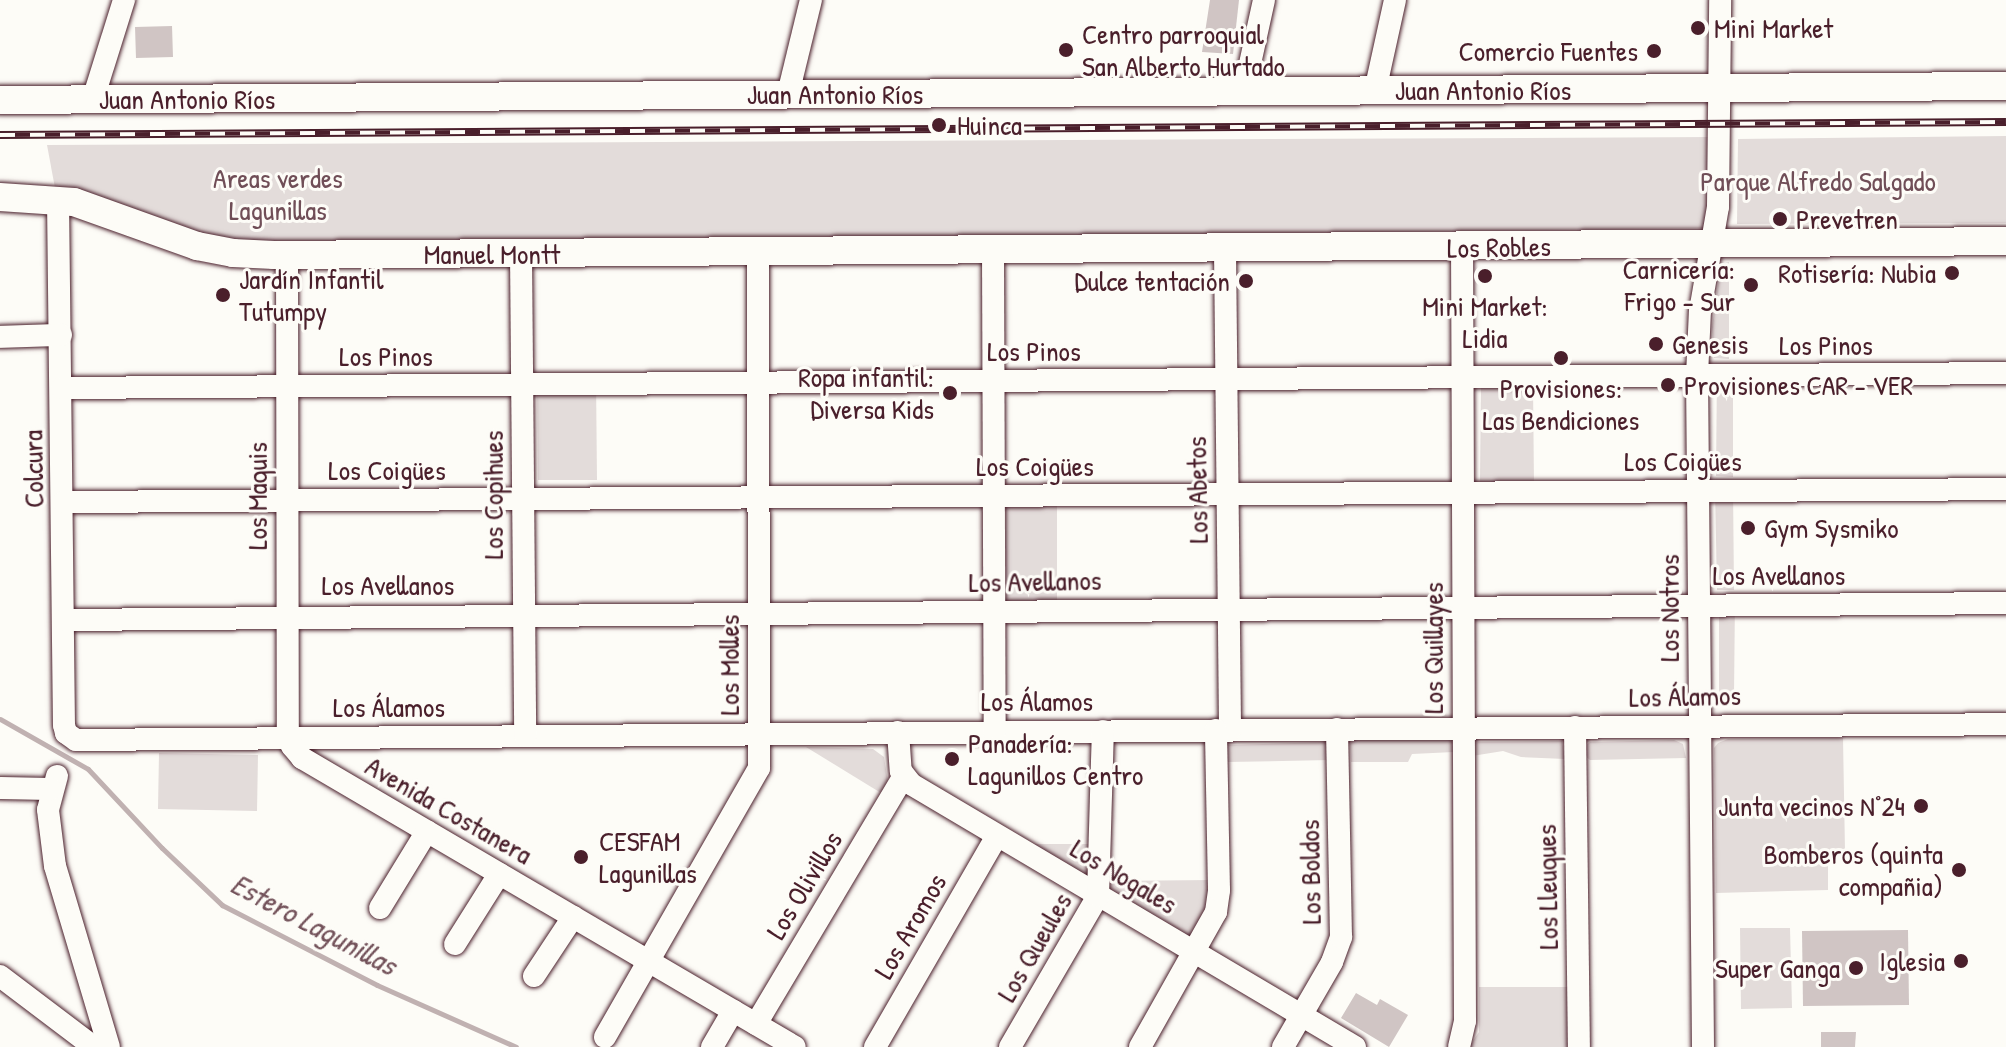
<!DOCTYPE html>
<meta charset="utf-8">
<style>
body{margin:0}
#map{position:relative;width:2006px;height:1047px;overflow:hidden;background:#fdfcf7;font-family:"Patrick Hand",sans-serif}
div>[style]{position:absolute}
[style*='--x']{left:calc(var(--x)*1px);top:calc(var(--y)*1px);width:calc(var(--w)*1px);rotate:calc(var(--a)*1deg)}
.green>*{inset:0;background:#e3dcda}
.stream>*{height:5px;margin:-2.5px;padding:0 2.5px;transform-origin:2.5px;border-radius:2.5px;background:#c0b1b1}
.building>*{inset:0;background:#d0c5c4}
.roads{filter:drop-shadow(0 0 2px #4a1f2b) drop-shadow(0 0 2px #4a1f2b)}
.minor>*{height:22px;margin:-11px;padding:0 11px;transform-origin:11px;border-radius:11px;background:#fdfcf7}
.major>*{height:28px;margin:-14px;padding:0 14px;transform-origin:14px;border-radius:14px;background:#fdfcf7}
.rail>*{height:8px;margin-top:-4px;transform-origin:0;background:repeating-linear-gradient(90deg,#fdfcf7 0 15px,#4a1f2b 0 30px);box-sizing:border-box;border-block:2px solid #4a1f2b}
.dots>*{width:22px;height:22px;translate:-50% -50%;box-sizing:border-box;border:4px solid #fdfcf7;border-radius:50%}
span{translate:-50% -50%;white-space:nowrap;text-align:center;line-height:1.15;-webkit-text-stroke:6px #fdfcf7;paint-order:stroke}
.poi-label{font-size:28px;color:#4a1f2b}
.left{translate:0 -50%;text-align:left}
.right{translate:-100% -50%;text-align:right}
.street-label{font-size:28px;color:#4a1f2b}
.park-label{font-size:28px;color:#704e57}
.water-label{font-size:30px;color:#73525a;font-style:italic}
</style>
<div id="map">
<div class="green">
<div style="clip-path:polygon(2006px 136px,2006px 223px,1737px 224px,1738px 139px)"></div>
<div style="clip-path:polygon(1712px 137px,1706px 228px,263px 245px,234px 244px,55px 188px,47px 145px)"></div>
<div style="clip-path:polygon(1729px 262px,1729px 359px,1714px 358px,1712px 327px,1721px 264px)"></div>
<div style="clip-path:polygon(1717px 370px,1733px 370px,1733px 477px,1716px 476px)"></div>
<div style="clip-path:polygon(537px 379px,596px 379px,597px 480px,538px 480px)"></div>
<div style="clip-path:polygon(1533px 386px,1534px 485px,1480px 484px,1481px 387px)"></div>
<div style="clip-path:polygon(1715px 487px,1733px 488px,1734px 590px,1717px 590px)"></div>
<div style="clip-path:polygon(1006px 502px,1057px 502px,1057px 601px,1006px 601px)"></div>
<div style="clip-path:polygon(1719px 598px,1735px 598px,1734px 695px,1719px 696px)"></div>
<div style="clip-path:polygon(1843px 738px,1845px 850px,1828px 851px,1828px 890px,1716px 893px,1714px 748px,1718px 743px,1728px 739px)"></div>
<div style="clip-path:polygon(1354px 740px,1449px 740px,1454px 743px,1454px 752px,1412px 754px,1408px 762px,1351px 762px,1350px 744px)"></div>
<div style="clip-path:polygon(1674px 740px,1683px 744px,1686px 758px,1590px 760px,1585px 756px,1585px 746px,1590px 742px)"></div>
<div style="clip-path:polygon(1328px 742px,1330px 760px,1228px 762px,1228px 745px)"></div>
<div style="clip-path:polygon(1479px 742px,1562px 741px,1565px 759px,1521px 757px,1503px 751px,1472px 756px,1473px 743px)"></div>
<div style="clip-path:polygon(806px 747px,873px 749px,884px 757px,888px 782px,881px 793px)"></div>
<div style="clip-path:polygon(159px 753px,258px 755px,257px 811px,158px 809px)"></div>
<div style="clip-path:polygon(1033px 844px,1090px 844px,1090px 879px)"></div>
<div style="clip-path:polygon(1211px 880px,1211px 901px,1195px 941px,1108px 891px,1108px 881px)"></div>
<div style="clip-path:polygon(1740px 928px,1790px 928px,1792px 1008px,1741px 1009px)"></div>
<div style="clip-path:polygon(1479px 987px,1577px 987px,1575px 1047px,1469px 1047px,1479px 1032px)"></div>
</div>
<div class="stream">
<div style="--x:0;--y:719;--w:101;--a:29.6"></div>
<div style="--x:88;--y:769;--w:108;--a:46.9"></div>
<div style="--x:162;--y:848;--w:83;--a:43.5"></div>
<div style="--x:222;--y:905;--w:174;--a:27.3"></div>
<div style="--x:377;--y:985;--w:152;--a:24"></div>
</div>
<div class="building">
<div style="clip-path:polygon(1210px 0,1239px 0,1233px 54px,1202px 52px)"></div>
<div style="clip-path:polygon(172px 26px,173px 57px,136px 58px,135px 27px)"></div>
<div style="clip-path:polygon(1908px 930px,1909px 1005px,1803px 1006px,1802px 931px)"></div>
<div style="clip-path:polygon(1356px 993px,1377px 1005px,1380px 999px,1408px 1015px,1389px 1047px,1341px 1018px)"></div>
<div style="clip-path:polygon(1821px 1032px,1856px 1032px,1855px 1047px,1821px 1047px)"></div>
</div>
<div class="roads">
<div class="minor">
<div style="--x:1244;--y:91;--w:93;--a:-77.6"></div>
<div style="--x:1375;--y:91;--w:93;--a:-77.6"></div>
<div style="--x:788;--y:94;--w:97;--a:-76.3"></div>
<div style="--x:93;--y:99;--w:104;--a:-72.6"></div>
<div style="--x:58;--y:199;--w:526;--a:89.35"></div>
<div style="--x:64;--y:725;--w:8;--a:76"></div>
<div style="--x:66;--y:733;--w:12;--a:35"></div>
<div style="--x:76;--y:740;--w:1930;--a:-0.47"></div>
<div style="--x:1225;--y:249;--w:481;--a:89.4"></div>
<div style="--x:993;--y:250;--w:482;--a:89.8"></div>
<div style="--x:521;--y:253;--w:483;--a:89.5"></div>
<div style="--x:287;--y:255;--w:482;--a:89.9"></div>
<div style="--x:288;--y:737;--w:10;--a:66"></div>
<div style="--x:292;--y:746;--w:16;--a:50"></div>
<div style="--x:302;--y:758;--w:571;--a:30.38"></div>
<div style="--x:0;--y:337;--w:61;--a:-1.9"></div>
<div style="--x:62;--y:388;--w:1944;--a:-0.44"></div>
<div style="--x:64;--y:502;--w:1942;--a:-0.38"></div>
<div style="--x:65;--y:620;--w:1941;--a:-0.5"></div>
<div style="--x:1575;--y:727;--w:320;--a:89.3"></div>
<div style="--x:898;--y:732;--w:39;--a:86"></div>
<div style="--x:901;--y:771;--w:16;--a:52"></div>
<div style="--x:911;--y:784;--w:516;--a:30.64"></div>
<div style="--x:57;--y:776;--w:35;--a:105"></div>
<div style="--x:48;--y:810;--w:56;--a:82.9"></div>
<div style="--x:55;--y:866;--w:189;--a:73.4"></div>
<div style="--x:0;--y:788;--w:51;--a:1.1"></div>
<div style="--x:380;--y:908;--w:90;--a:-58.6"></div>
<div style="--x:455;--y:944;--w:83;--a:-57.8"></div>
<div style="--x:0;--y:976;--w:118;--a:37.1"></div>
<div style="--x:534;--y:976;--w:71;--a:-56.5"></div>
<div style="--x:756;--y:1024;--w:287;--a:-59.2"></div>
<div style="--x:605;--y:1037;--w:310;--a:-60.2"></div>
<div style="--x:759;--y:768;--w:516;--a:-90.11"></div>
<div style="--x:712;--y:1047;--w:42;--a:-59.7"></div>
<div style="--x:875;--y:1047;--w:244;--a:-60"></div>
<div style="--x:1010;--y:1047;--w:175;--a:-59.8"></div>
<div style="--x:1098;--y:896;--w:165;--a:-88.3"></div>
<div style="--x:1140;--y:1047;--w:155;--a:-60.6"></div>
<div style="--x:1216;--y:912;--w:22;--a:-82"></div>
<div style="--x:1219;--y:890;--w:160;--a:-91.1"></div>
<div style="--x:1283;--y:1047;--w:98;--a:-60"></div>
<div style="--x:1332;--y:962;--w:27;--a:-70"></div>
<div style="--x:1341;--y:937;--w:208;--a:-91.1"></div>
<div style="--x:1459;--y:1047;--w:27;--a:-77"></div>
<div style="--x:1465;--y:1021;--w:774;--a:-90.22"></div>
<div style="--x:1703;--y:1047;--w:671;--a:-90.51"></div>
<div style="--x:1697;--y:376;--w:65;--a:-87.4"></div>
<div style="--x:1700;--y:311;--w:106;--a:-80.2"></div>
<div style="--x:1718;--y:207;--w:207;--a:-89.4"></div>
</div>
<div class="major">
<div style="--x:0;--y:100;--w:2006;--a:-0.4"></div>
<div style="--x:0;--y:197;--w:74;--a:3.9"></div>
<div style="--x:74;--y:202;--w:131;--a:19.7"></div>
<div style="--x:197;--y:246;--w:37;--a:11"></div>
<div style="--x:233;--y:253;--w:41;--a:2.8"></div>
<div style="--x:274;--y:255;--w:1732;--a:-0.46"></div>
</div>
</div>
<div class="rail">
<div style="--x:0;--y:135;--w:2006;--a:-0.37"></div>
</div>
<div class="dots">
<div style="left:1698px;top:28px;background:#4a1f2b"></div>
<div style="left:1066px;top:50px;background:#4a1f2b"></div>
<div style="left:1654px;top:51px;background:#4a1f2b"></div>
<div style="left:939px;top:125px;background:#4a1f2b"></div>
<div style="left:1780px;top:219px;background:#4a1f2b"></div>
<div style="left:1952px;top:273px;background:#4a1f2b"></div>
<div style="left:1485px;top:276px;background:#4a1f2b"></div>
<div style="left:1246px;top:281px;background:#4a1f2b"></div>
<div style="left:1751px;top:285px;background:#4a1f2b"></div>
<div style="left:223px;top:295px;background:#4a1f2b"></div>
<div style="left:1656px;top:344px;background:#4a1f2b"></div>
<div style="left:1561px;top:358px;background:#4a1f2b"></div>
<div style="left:1668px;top:385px;background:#4a1f2b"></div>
<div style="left:950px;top:393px;background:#4a1f2b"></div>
<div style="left:1748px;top:528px;background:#4a1f2b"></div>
<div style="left:952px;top:759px;background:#4a1f2b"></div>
<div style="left:1921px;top:806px;background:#4a1f2b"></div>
<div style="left:581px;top:857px;background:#4a1f2b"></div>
<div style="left:1959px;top:870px;background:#4a1f2b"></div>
<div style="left:1961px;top:961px;background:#4a1f2b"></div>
<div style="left:1856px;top:968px;background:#4a1f2b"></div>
</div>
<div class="poi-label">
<span class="left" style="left:1714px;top:28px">Mini Market</span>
<span class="left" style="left:1082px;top:50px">Centro parroquial<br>San Alberto Hurtado</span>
<span class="right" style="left:1638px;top:51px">Comercio Fuentes</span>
<span class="left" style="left:957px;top:125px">Huinca</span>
<span class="left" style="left:1796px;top:219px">Prevetren</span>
<span class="right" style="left:1735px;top:285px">Carnicería:<br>Frigo - Sur</span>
<span class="right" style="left:1936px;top:273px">Rotisería: Nubia</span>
<span class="left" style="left:239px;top:295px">Jardín Infantil<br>Tutumpy</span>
<span class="right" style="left:1230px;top:281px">Dulce tentación</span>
<span style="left:1485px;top:322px">Mini Market:<br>Lidia</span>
<span class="left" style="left:1672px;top:344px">Genesis</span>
<span class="right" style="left:934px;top:393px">Ropa infantil:<br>Diversa Kids</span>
<span class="left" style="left:1684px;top:385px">Provisiones CAR - VER</span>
<span style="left:1561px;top:404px">Provisiones:<br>Las Bendiciones</span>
<span class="left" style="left:1764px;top:528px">Gym Sysmiko</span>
<span class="left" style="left:968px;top:759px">Panadería:<br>Lagunillos Centro</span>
<span class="right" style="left:1905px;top:806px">Junta vecinos N°24</span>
<span class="left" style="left:599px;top:857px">CESFAM<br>Lagunillas</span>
<span class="right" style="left:1943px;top:870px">Bomberos (quinta<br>compañia)</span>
<span class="right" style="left:1945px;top:961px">Iglesia</span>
<span class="right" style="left:1840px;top:968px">Super Ganga</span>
</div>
<div class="street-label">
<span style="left:1483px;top:90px">Juan Antonio Ríos</span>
<span style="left:835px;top:94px">Juan Antonio Ríos</span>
<span style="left:187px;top:99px">Juan Antonio Ríos</span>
<span style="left:1499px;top:247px;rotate:-1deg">Los Robles</span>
<span style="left:492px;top:254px">Manuel Montt</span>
<span style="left:1826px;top:345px">Los Pinos</span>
<span style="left:1034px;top:351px">Los Pinos</span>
<span style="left:386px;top:356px">Los Pinos</span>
<span style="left:1683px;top:461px">Los Coigües</span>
<span style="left:1035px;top:466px">Los Coigües</span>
<span style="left:33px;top:469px;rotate:-91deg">Colcura</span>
<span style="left:387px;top:470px">Los Coigües</span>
<span style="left:1197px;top:490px;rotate:-91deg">Los Abetos</span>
<span style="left:493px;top:495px;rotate:-90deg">Los Copihues</span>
<span style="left:257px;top:496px;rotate:-90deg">Los Maquis</span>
<span style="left:1779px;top:575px">Los Avellanos</span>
<span style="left:1035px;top:581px;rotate:-1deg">Los Avellanos</span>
<span style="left:388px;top:585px">Los Avellanos</span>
<span style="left:1669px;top:608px;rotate:-90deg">Los Notros</span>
<span style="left:1433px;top:648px;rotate:-90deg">Los Quillayes</span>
<span style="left:729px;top:665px;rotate:-90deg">Los Molles</span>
<span style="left:1685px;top:696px;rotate:-1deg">Los Álamos</span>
<span style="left:1037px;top:701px">Los Álamos</span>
<span style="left:389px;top:707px">Los Álamos</span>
<span style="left:449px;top:810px;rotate:30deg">Avenida Costanera</span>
<span style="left:1310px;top:872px;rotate:-91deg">Los Boldos</span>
<span style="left:1124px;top:876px;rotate:31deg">Los Nogales</span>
<span style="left:804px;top:885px;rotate:-59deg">Los Olivillos</span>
<span style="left:1547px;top:887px;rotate:-91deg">Los Lleuques</span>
<span style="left:910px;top:926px;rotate:-60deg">Los Aromos</span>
<span style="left:1034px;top:947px;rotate:-60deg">Los Queules</span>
</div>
<div class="park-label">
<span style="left:278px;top:194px">Areas verdes<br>Lagunillas</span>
<span style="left:1818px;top:181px">Parque Alfredo Salgado</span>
</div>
<div class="water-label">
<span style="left:314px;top:924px;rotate:28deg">Estero Lagunillas</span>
</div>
</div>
